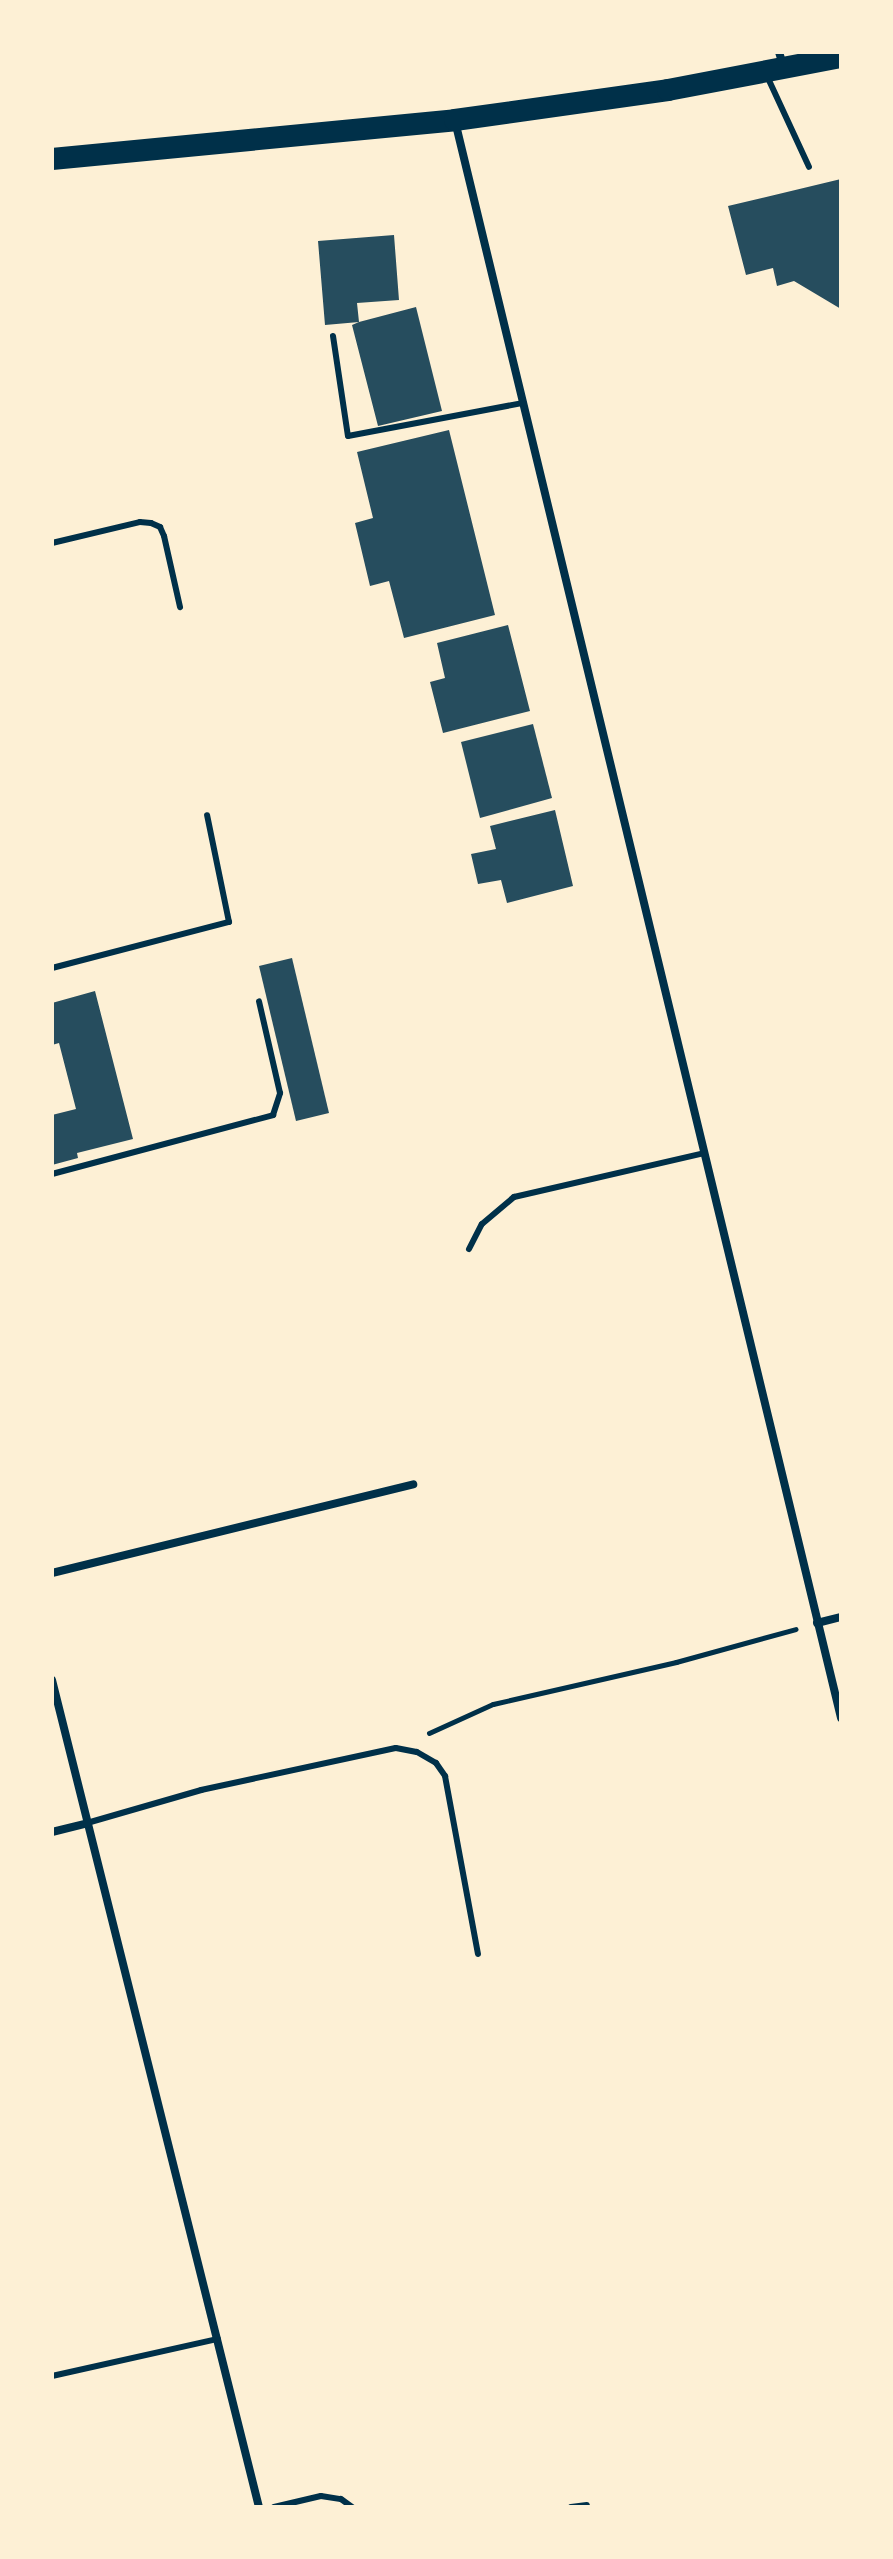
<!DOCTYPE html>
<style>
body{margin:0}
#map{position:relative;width:893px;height:2559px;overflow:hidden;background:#fdf0d5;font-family:Roboto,sans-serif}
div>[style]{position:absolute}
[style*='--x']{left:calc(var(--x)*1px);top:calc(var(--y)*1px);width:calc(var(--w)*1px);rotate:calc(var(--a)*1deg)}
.building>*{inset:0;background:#264d5e}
.path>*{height:5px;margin:-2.5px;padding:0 2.5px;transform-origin:2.5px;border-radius:2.5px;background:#003049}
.service>*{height:6px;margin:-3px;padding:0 3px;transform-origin:3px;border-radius:3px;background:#003049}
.minor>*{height:8px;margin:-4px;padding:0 4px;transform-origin:4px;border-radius:4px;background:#003049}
.trunk>*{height:22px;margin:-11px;padding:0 11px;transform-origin:11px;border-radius:11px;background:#003049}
span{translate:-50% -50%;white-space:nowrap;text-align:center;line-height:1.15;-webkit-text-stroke:8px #fdf0d5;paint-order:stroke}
.frame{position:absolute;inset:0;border:54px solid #fdf0d5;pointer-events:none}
</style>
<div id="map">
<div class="building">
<div style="clip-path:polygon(841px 179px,841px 309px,794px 281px,777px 286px,773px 268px,746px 275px,728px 206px)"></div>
<div style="clip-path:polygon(394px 235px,399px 300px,357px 303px,359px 322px,416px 307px,442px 411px,378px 426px,352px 325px,359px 322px,325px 325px,318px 241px)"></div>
<div style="clip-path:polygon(449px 430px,495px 615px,404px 638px,389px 581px,370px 586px,355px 523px,373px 518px,357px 452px)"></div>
<div style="clip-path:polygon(508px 625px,530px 711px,443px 733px,430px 682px,445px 678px,437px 643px)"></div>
<div style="clip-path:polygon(533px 724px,552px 798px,480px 818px,461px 742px)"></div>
<div style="clip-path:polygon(555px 810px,573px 886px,507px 903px,501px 880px,478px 884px,471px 854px,496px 849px,490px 826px)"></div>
<div style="clip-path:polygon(292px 958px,329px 1113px,296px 1121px,259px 966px)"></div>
<div style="clip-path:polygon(95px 991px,133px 1139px,77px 1153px,78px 1158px,52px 1165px,52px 1115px,76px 1109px,59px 1043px,52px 1045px,52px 1003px)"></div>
</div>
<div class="path">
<div style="--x:429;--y:1733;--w:70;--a:-24.4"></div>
<div style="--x:493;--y:1704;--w:188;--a:-12.9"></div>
<div style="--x:676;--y:1662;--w:124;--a:-15.4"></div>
</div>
<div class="service">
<div style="--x:767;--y:76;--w:100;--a:65.2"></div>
<div style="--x:333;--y:336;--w:101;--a:81.5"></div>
<div style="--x:348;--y:436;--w:177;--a:-10.7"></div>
<div style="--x:52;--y:543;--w:90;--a:-13.4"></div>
<div style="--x:140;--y:522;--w:11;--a:5"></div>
<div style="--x:151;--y:523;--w:10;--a:24"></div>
<div style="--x:160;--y:527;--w:10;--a:66"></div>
<div style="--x:164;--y:536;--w:73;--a:77.3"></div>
<div style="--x:52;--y:968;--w:183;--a:-14.6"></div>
<div style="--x:229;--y:922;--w:109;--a:-101.6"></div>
<div style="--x:52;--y:1174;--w:229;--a:-14.9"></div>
<div style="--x:273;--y:1115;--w:23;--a:-72"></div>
<div style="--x:280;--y:1093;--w:94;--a:-102.9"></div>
<div style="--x:469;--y:1249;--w:28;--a:-63"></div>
<div style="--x:482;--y:1224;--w:42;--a:-40.2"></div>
<div style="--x:514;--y:1197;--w:195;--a:-13"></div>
<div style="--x:87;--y:1823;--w:119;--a:-16.1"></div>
<div style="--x:201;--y:1790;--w:199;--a:-12.2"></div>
<div style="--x:396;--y:1748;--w:21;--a:11"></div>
<div style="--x:417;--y:1752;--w:22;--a:30"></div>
<div style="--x:436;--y:1763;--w:16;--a:55"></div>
<div style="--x:445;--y:1776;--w:181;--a:79.5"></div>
<div style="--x:52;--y:2376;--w:170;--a:-12.6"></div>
<div style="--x:274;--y:2507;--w:48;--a:-13.2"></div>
<div style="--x:321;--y:2496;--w:20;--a:9"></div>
<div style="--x:341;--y:2499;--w:14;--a:36"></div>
<div style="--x:571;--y:2507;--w:16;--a:-7"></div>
</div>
<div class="minor">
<div style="--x:779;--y:52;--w:17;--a:73"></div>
<div style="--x:455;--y:121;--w:1643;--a:76.41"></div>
<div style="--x:52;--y:1573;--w:372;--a:-13.8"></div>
<div style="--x:817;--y:1623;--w:25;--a:-14"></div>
<div style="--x:52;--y:1680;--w:853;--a:75.95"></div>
<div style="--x:52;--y:1832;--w:36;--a:-14"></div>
</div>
<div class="trunk">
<div style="--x:52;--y:159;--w:405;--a:-5.5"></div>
<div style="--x:455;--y:120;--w:215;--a:-8"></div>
<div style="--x:668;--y:90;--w:176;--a:-10.8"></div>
</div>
<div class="frame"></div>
</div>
